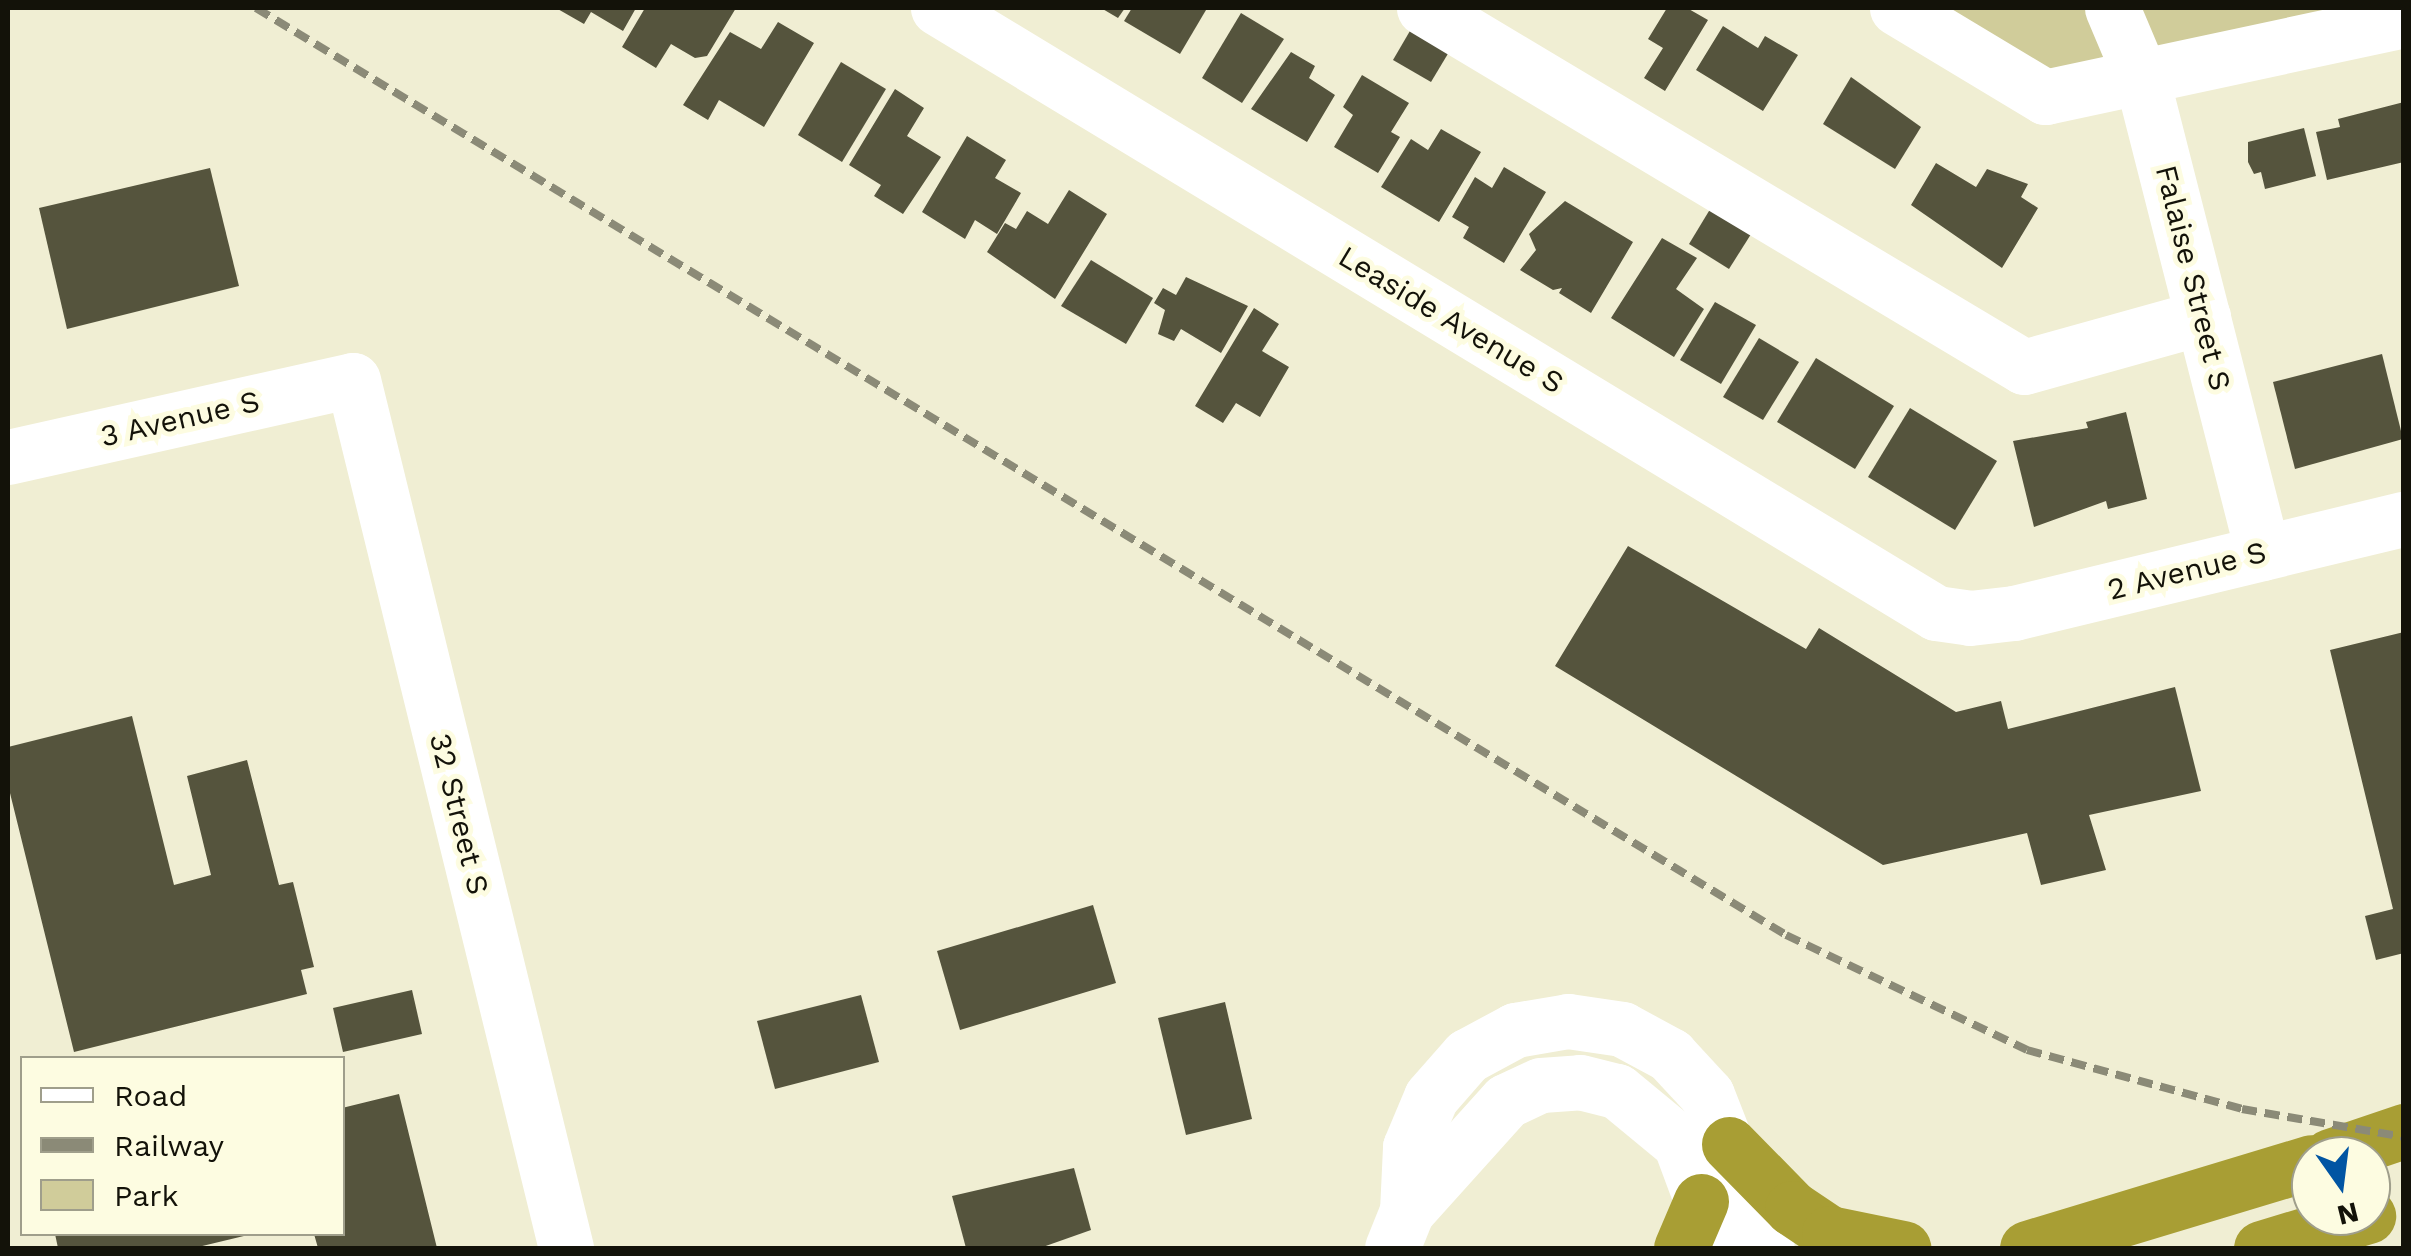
<!DOCTYPE html>
<style>
body{margin:0}
#map{position:relative;width:2411px;height:1256px;overflow:hidden;background:#f0eed3;font-family:"Work Sans",sans-serif}
div>[style]{position:absolute}
[style*='--x']{left:calc(var(--x)*1px);top:calc(var(--y)*1px);width:calc(var(--w)*1px);rotate:calc(var(--a)*1deg)}
.green>*{inset:0;background:#d0cc9a}
.building>*{inset:0;background:#55543d}
.minor>*{height:55px;margin:-27.5px;padding:0 27.5px;transform-origin:27.5px;border-radius:27.5px;background:#fff}
.highway>*{height:55px;margin:-27.5px;padding:0 27.5px;transform-origin:27.5px;border-radius:27.5px;background:#a89e34}
.rail>*{height:8px;margin-top:-4px;transform-origin:0;background:repeating-linear-gradient(90deg,#8b8a77 0 15px,transparent 0 23px)}
span{translate:-50% -50%;white-space:nowrap;text-align:center;line-height:1.15;-webkit-text-stroke:10px #fdfce1;paint-order:stroke}
.street-label{font-size:30px;color:#131209}
.frame{position:absolute;inset:0;border:10px solid #131209;pointer-events:none}
.legend{position:absolute;left:20px;top:1056px;width:325px;height:180px;box-sizing:border-box;background:#fdfce1;border:2px solid #9f9e8b;margin:0;padding:12px 18px;list-style:none;font-size:30px;color:#131209}
.legend li{display:flex;align-items:center;gap:20px;height:50px}
.legend b{width:50px;border:2px solid #9f9e8b}
.north{position:absolute;left:2291px;top:1136px;width:100px;height:100px;box-sizing:border-box;background:#fdfce1;border:2px solid #9f9e8b;border-radius:50%;rotate:166deg;font-size:28px;font-weight:700;line-height:40px;text-align:center;color:#131209}
.north::after{content:'';display:block;margin:auto;width:35px;height:45px;background:#0155a3;clip-path:polygon(50% 0,100% 100%,50% 72%,0 100%)}
</style>
<div id="map">
<div class="green">
<div style="clip-path:polygon(1897px 8px,2403px 8px,2045px 97px)"></div>
</div>
<div class="building">
<div style="clip-path:polygon(556px 8px,636px 8px,623px 31px,591px 12px,584px 24px)"></div>
<div style="clip-path:polygon(645px 8px,736px 8px,707px 56px,695px 58px,671px 44px,656px 68px,622px 47px)"></div>
<div style="clip-path:polygon(1101px 8px,1125px 8px,1118px 18px)"></div>
<div style="clip-path:polygon(1132px 8px,1201px 8px,1206px 10px,1180px 54px,1124px 21px)"></div>
<div style="clip-path:polygon(1667px 8px,1687px 8px,1708px 20px,1665px 91px,1644px 78px,1663px 48px,1648px 39px)"></div>
<div style="clip-path:polygon(1241px 13px,1284px 39px,1242px 103px,1202px 78px)"></div>
<div style="clip-path:polygon(778px 22px,814px 43px,764px 127px,719px 100px,708px 120px,683px 105px,730px 32px,761px 49px)"></div>
<div style="clip-path:polygon(1414px 24px,1452px 47px,1431px 82px,1393px 60px)"></div>
<div style="clip-path:polygon(1723px 26px,1758px 48px,1765px 36px,1798px 55px,1763px 111px,1696px 70px)"></div>
<div style="clip-path:polygon(1291px 52px,1315px 66px,1309px 78px,1335px 95px,1307px 142px,1251px 109px)"></div>
<div style="clip-path:polygon(841px 62px,886px 89px,842px 162px,798px 135px)"></div>
<div style="clip-path:polygon(1362px 75px,1409px 103px,1391px 132px,1400px 137px,1378px 173px,1334px 147px,1353px 115px,1343px 107px)"></div>
<div style="clip-path:polygon(1851px 77px,1921px 127px,1895px 169px,1823px 124px)"></div>
<div style="clip-path:polygon(895px 89px,924px 108px,907px 136px,941px 157px,903px 214px,874px 196px,881px 185px,849px 165px)"></div>
<div style="clip-path:polygon(2404px 102px,2404px 162px,2327px 180px,2316px 132px,2340px 127px,2338px 119px)"></div>
<div style="clip-path:polygon(2304px 128px,2316px 176px,2265px 189px,2261px 172px,2254px 174px,2248px 162px,2248px 142px)"></div>
<div style="clip-path:polygon(1441px 129px,1481px 152px,1439px 222px,1381px 187px,1411px 139px,1428px 150px)"></div>
<div style="clip-path:polygon(967px 136px,1006px 160px,995px 178px,1021px 193px,997px 234px,975px 220px,965px 239px,922px 212px)"></div>
<div style="clip-path:polygon(1936px 163px,1976px 187px,1987px 169px,2028px 184px,2021px 197px,2038px 208px,2002px 268px,1911px 205px)"></div>
<div style="clip-path:polygon(1504px 167px,1546px 192px,1504px 263px,1463px 238px,1469px 227px,1452px 217px,1475px 177px,1492px 188px)"></div>
<div style="clip-path:polygon(210px 168px,239px 286px,67px 329px,39px 208px)"></div>
<div style="clip-path:polygon(1069px 190px,1107px 214px,1055px 299px,987px 252px,1005px 223px,1016px 229px,1027px 211px,1048px 224px)"></div>
<div style="clip-path:polygon(1565px 201px,1633px 242px,1591px 313px,1559px 293px,1562px 288px,1553px 290px,1520px 270px,1536px 250px,1529px 234px)"></div>
<div style="clip-path:polygon(1712px 206px,1753px 231px,1729px 269px,1689px 244px)"></div>
<div style="clip-path:polygon(1662px 238px,1697px 258px,1676px 289px,1704px 309px,1674px 357px,1611px 318px)"></div>
<div style="clip-path:polygon(1091px 260px,1153px 298px,1126px 344px,1061px 306px)"></div>
<div style="clip-path:polygon(1186px 277px,1248px 306px,1221px 353px,1181px 329px,1174px 341px,1158px 334px,1165px 310px,1154px 303px,1163px 288px,1176px 295px)"></div>
<div style="clip-path:polygon(1715px 302px,1756px 325px,1721px 384px,1680px 360px)"></div>
<div style="clip-path:polygon(1254px 308px,1279px 324px,1262px 351px,1289px 367px,1260px 417px,1236px 403px,1223px 423px,1195px 406px)"></div>
<div style="clip-path:polygon(1759px 338px,1799px 362px,1763px 420px,1723px 397px)"></div>
<div style="clip-path:polygon(2382px 354px,2403px 439px,2295px 469px,2273px 382px)"></div>
<div style="clip-path:polygon(1816px 358px,1894px 406px,1855px 469px,1777px 422px)"></div>
<div style="clip-path:polygon(1910px 408px,1997px 461px,1955px 530px,1868px 477px)"></div>
<div style="clip-path:polygon(2126px 412px,2147px 499px,2108px 509px,2106px 501px,2034px 527px,2013px 441px,2088px 428px,2086px 422px)"></div>
<div style="clip-path:polygon(1628px 546px,1806px 649px,1819px 628px,1956px 712px,2001px 701px,2008px 729px,2175px 687px,2201px 791px,2089px 815px,2106px 870px,2041px 885px,2027px 833px,1883px 865px,1555px 666px)"></div>
<div style="clip-path:polygon(2404px 632px,2404px 953px,2376px 960px,2365px 916px,2393px 909px,2330px 650px)"></div>
<div style="clip-path:polygon(132px 716px,174px 885px,211px 875px,187px 776px,247px 760px,279px 885px,293px 882px,314px 967px,301px 970px,307px 994px,74px 1052px,8px 785px,8px 747px)"></div>
<div style="clip-path:polygon(1093px 905px,1116px 983px,960px 1030px,937px 951px)"></div>
<div style="clip-path:polygon(412px 990px,422px 1034px,343px 1052px,333px 1008px)"></div>
<div style="clip-path:polygon(861px 995px,879px 1062px,775px 1089px,757px 1021px)"></div>
<div style="clip-path:polygon(1225px 1002px,1252px 1119px,1186px 1135px,1158px 1018px)"></div>
<div style="clip-path:polygon(399px 1094px,437px 1248px,318px 1248px,314px 1234px,342px 1234px,342px 1108px)"></div>
<div style="clip-path:polygon(1074px 1168px,1091px 1230px,1040px 1248px,966px 1248px,952px 1196px)"></div>
<div style="clip-path:polygon(55px 1234px,248px 1234px,248px 1235px,194px 1248px,58px 1248px)"></div>
</div>
<div class="minor">
<div style="--x:938;--y:8;--w:1167;--a:31.22"></div>
<div style="--x:1936;--y:613;--w:34;--a:8"></div>
<div style="--x:1970;--y:618;--w:44;--a:-6.5"></div>
<div style="--x:2014;--y:613;--w:401;--a:-13.6"></div>
<div style="--x:1424;--y:8;--w:699;--a:30.89"></div>
<div style="--x:2024;--y:367;--w:186;--a:-15.6"></div>
<div style="--x:1897;--y:8;--w:173;--a:31"></div>
<div style="--x:2045;--y:97;--w:367;--a:-12.1"></div>
<div style="--x:2112;--y:8;--w:77;--a:67.1"></div>
<div style="--x:2142;--y:79;--w:489;--a:75.7"></div>
<div style="--x:8;--y:457;--w:353;--a:-12.6"></div>
<div style="--x:353;--y:380;--w:894;--a:76.21"></div>
<div style="--x:1407;--y:1211;--w:64;--a:-87.3"></div>
<div style="--x:1410;--y:1147;--w:54;--a:-67.2"></div>
<div style="--x:1431;--y:1097;--w:55;--a:-48.7"></div>
<div style="--x:1467;--y:1056;--w:55;--a:-28.4"></div>
<div style="--x:1515;--y:1030;--w:54;--a:-9.6"></div>
<div style="--x:1568;--y:1021;--w:55;--a:8.4"></div>
<div style="--x:1622;--y:1029;--w:55;--a:28.4"></div>
<div style="--x:1670;--y:1055;--w:54;--a:47.2"></div>
<div style="--x:1707;--y:1095;--w:164;--a:68.6"></div>
<div style="--x:1392;--y:1248;--w:40;--a:-68"></div>
<div style="--x:1407;--y:1211;--w:148;--a:-48"></div>
<div style="--x:1506;--y:1101;--w:38;--a:-25"></div>
<div style="--x:1541;--y:1085;--w:39;--a:-4"></div>
<div style="--x:1580;--y:1082;--w:38;--a:14"></div>
<div style="--x:1617;--y:1091;--w:82;--a:39.5"></div>
<div style="--x:1680;--y:1143;--w:112;--a:69.6"></div>
</div>
<div class="highway">
<div style="--x:1729;--y:1144;--w:90;--a:45.5"></div>
<div style="--x:1792;--y:1208;--w:45;--a:34"></div>
<div style="--x:1829;--y:1233;--w:76;--a:11.5"></div>
<div style="--x:2330;--y:1156;--w:78;--a:-18.7"></div>
<div style="--x:1681;--y:1248;--w:51;--a:-66.9"></div>
<div style="--x:2027;--y:1248;--w:297;--a:-16.8"></div>
<div style="--x:2261;--y:1248;--w:112;--a:-16.7"></div>
</div>
<div class="rail">
<div style="--x:256;--y:8;--w:1789;--a:31.21"></div>
<div style="--x:1786;--y:935;--w:267;--a:25.5"></div>
<div style="--x:2027;--y:1050;--w:223;--a:15.3"></div>
<div style="--x:2242;--y:1109;--w:164;--a:9.8"></div>
</div>
<div class="street-label">
<span style="left:2193px;top:278px;rotate:76deg">Falaise Street S</span>
<span style="left:1451px;top:320px;rotate:31deg">Leaside Avenue S</span>
<span style="left:180px;top:419px;rotate:-13deg">3 Avenue S</span>
<span style="left:2187px;top:571px;rotate:-14deg">2 Avenue S</span>
<span style="left:459px;top:814px;rotate:76deg">32 Street S</span>
</div>
<div class="frame"></div>
<ul class="legend">
<li><b style="height:12px;background:#fff"></b>Road</li>
<li><b style="height:12px;background:#8b8a77"></b>Railway</li>
<li><b style="height:28px;background:#d0cc9a"></b>Park</li>
</ul>
<div class="north">N</div>
</div>
